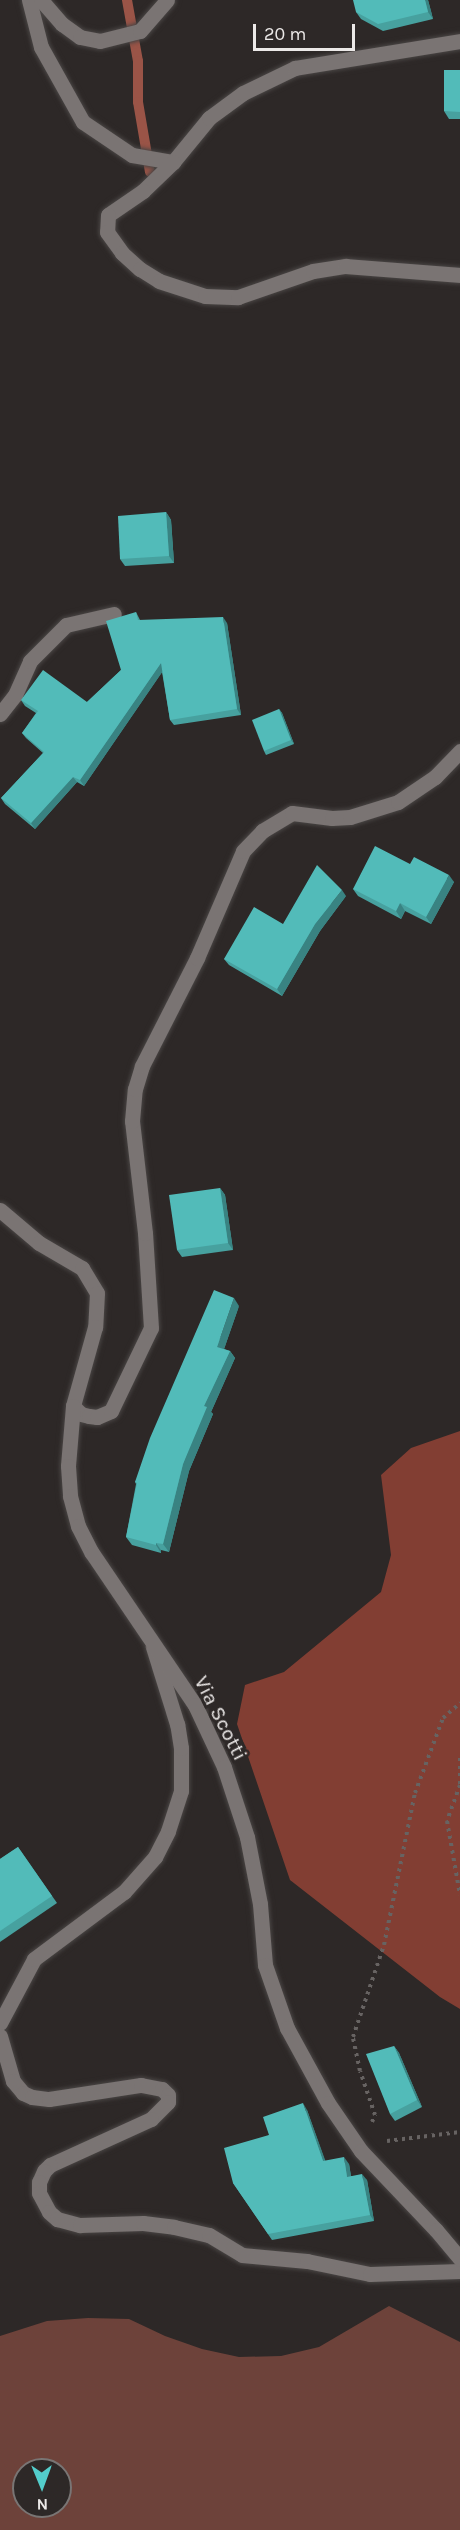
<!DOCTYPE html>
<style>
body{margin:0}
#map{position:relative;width:460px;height:2530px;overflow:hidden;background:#2d2827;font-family:Karla,sans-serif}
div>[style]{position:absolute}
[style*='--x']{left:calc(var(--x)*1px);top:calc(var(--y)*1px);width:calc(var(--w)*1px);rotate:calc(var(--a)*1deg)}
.green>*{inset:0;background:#6d423a}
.forest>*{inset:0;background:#823e33}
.stream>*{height:10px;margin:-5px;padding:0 5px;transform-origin:5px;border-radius:5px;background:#9a5447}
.path>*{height:4px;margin-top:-2px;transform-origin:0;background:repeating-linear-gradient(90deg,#676362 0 3px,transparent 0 7.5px)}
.roads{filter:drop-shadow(0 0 2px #494544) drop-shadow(0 0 2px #494544)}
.street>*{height:15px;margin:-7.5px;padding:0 7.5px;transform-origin:7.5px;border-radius:7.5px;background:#7a7473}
.secondary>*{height:15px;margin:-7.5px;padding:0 7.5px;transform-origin:7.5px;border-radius:7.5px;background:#7a7473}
.wall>*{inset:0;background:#47a19f}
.shaded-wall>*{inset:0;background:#398382}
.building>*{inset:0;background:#52bbb9}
span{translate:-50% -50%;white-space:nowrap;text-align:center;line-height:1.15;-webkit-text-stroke:6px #2d2827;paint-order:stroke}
.street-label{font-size:21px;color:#ece9e8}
.north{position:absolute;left:12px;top:2458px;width:60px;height:60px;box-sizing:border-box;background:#2d2827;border:2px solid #797574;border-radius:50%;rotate:179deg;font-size:16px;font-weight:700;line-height:24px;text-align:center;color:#ece9e8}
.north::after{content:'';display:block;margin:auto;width:21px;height:27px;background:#53cdcb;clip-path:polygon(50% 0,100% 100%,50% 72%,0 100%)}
.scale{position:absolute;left:253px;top:24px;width:102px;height:27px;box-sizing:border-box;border:3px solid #ece9e8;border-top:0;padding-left:8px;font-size:18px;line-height:21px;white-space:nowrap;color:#ece9e8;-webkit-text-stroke:4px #2d2827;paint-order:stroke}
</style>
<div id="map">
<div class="green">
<div style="clip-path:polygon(evenodd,389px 2306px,460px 2342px,460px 2530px,0 2530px,0 2336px,47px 2321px,88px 2318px,129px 2319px,165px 2336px,202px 2349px,239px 2357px,281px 2356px,319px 2347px,389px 2306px,24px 2470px,60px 2470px,60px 2506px,24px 2506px,24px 2470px)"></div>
</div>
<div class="forest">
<div style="clip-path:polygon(460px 1431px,460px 2009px,440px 1997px,290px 1880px,237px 1724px,245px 1685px,284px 1672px,381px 1592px,391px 1555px,381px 1475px,411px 1448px)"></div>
</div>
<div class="stream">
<div style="--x:127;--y:0;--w:62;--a:79.8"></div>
<div style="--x:138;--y:61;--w:41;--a:90"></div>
<div style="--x:138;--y:102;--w:71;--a:80.3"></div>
</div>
<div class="path">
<div style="--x:460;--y:1758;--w:27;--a:90"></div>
<div style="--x:460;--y:1785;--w:38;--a:110"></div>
<div style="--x:447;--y:1821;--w:75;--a:80"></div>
<div style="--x:372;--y:2122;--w:8;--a:-67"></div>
<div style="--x:375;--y:2115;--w:46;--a:-108.8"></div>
<div style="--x:360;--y:2071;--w:35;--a:-102"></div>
<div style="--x:353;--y:2037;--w:97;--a:-71.4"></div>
<div style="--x:384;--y:1945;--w:155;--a:-78.5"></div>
<div style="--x:415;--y:1793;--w:80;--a:-69.5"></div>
<div style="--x:443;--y:1718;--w:23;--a:-41"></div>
<div style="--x:387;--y:2141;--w:74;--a:-7"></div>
</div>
<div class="roads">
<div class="street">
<div style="--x:29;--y:0;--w:49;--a:75.7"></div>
<div style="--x:41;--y:47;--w:86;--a:60.8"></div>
<div style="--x:83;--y:122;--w:59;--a:34"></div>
<div style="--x:132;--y:155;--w:42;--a:9.7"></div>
<div style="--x:173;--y:162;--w:57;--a:-50.7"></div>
<div style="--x:209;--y:118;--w:42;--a:-36.3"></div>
<div style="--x:243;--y:93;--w:58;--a:-25.7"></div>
<div style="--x:295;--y:68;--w:167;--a:-9.3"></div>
<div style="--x:173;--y:162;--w:42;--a:136"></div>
<div style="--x:143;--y:191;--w:42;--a:145.6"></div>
<div style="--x:108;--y:215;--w:17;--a:93"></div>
<div style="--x:107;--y:232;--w:26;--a:54"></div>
<div style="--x:122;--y:253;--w:24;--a:42"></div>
<div style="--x:140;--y:269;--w:22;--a:32"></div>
<div style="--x:159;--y:281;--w:48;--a:18.1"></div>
<div style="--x:205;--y:296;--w:33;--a:2"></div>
<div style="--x:238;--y:297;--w:79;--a:-19.1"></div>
<div style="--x:313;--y:271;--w:33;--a:-9"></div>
<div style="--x:346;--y:266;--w:114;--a:4.5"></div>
<div style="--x:0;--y:714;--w:24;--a:-52"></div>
<div style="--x:15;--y:695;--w:37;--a:-66"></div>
<div style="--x:30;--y:661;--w:51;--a:-45"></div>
<div style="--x:66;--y:625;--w:49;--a:-12.9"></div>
<div style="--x:73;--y:1406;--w:11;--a:45"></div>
<div style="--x:81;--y:1414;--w:8;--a:14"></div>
<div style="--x:89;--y:1416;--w:8;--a:7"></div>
<div style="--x:97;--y:1417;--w:15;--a:-23"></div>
<div style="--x:111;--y:1411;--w:92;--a:-64.3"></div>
<div style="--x:151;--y:1328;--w:95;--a:-93.6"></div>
<div style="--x:145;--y:1233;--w:113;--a:-96.6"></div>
<div style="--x:132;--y:1121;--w:32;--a:-85"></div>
<div style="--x:135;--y:1089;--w:24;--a:-73"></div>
<div style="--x:142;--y:1066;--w:121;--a:-63"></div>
<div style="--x:197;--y:958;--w:116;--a:-66.7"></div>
<div style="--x:243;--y:851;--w:28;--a:-46"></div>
<div style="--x:262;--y:831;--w:35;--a:-31"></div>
<div style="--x:292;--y:813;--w:40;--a:7.1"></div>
<div style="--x:332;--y:818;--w:18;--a:-3"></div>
<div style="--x:350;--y:817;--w:50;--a:-17.4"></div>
<div style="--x:398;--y:802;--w:45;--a:-34"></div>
<div style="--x:435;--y:777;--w:36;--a:-46"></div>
<div style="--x:0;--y:2023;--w:72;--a:-62"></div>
<div style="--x:34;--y:1959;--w:112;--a:-36.7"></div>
<div style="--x:124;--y:1892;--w:47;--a:-48.5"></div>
<div style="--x:155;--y:1857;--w:29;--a:-63"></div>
<div style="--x:168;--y:1831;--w:42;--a:-72"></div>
<div style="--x:181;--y:1791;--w:43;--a:-90"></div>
<div style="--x:181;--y:1748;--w:24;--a:-99"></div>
<div style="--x:177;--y:1724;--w:81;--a:-107.3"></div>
<div style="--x:0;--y:2036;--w:47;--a:73.9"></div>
<div style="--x:13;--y:2081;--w:16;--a:50"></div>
<div style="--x:23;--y:2093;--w:10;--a:24"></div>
<div style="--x:32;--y:2097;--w:17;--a:7"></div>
<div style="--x:49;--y:2099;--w:93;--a:-8.7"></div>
<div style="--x:141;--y:2085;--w:21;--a:11"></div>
<div style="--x:162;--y:2089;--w:8;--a:45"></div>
<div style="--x:168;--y:2095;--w:7;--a:90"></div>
<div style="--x:168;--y:2102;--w:24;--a:135"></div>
<div style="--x:151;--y:2119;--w:111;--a:155.5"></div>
<div style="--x:50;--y:2165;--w:8;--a:135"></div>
<div style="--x:44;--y:2171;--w:12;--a:114"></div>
<div style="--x:39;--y:2182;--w:11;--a:90"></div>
<div style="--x:39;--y:2193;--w:21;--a:62"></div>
<div style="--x:49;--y:2212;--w:11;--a:41"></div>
<div style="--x:57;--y:2219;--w:24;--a:15"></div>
<div style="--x:80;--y:2225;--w:63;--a:-1.8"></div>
<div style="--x:143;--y:2223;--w:31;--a:7"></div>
<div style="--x:174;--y:2227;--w:36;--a:13"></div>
<div style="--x:209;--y:2235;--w:39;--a:31"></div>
<div style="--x:242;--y:2255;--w:65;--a:5.3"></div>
<div style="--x:307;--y:2261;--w:64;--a:11.7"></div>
<div style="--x:370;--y:2274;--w:90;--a:-1.9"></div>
</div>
<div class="secondary">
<div style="--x:41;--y:0;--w:32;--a:49"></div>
<div style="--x:62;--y:24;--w:22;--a:36"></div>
<div style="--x:80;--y:37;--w:20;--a:11"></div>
<div style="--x:100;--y:41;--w:41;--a:-14"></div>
<div style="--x:140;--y:31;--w:41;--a:-48.9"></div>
<div style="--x:0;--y:1210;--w:51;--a:40.2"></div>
<div style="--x:39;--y:1243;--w:50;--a:30.2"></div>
<div style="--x:82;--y:1268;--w:29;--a:59"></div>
<div style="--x:97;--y:1293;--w:34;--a:93"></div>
<div style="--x:95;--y:1327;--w:82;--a:105.6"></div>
<div style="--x:73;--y:1406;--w:60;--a:94.8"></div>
<div style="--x:68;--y:1466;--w:30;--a:86"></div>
<div style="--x:70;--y:1496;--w:31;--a:75"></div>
<div style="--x:78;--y:1526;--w:30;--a:63"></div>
<div style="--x:92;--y:1553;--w:184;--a:55.9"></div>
<div style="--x:195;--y:1705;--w:68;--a:64.9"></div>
<div style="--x:224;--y:1767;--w:74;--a:71.8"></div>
<div style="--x:247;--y:1837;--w:68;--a:79"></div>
<div style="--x:260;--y:1904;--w:61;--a:85.3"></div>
<div style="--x:265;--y:1965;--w:67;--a:70.8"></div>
<div style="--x:287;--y:2028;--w:85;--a:61.3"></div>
<div style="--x:328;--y:2103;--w:58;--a:55.5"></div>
<div style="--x:361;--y:2151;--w:109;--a:46.5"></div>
<div style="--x:436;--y:2230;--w:38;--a:50"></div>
</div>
</div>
<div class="wall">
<div style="clip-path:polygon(428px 0,433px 19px,383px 31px,361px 19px,356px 12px)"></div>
<div style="clip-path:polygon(460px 70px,460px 119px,449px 119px,444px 111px)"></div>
<div style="clip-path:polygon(166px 512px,171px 520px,174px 563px,125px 566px,120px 559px)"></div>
<div style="clip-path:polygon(136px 612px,140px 620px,227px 623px,241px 715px,174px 725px,170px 720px,162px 672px,84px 786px,77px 782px,35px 829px,5px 804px,1px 798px,43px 753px,26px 738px,22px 733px,36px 713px,25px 706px,21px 700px,87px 702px,121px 670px)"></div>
<div style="clip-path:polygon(279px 709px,282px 713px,294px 744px,266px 755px,264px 751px)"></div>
<div style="clip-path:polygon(410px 864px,454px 882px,431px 924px,405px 911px,401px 919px,358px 896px,353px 889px)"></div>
<div style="clip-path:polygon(346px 896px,320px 931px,282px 996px,229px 965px,224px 959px)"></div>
<div style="clip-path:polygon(220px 1188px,225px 1195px,233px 1250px,182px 1257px,177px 1250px)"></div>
<div style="clip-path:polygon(239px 1306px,224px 1349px,230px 1351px,235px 1358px,211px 1412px,213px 1414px,189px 1471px,169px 1552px,161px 1550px,161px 1553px,132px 1545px,126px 1537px,136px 1484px,135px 1482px)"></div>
<div style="clip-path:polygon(18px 1847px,57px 1903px,0 1942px,0 1859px)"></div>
<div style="clip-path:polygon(394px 2046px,399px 2053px,422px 2107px,395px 2121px,390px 2114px)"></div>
<div style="clip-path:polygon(307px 2110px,325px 2161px,349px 2164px,351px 2176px,367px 2180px,374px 2221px,272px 2240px,233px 2183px,269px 2135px)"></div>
</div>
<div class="shaded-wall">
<div style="clip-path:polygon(425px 0,428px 0,433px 19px,428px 12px)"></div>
<div style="clip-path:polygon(166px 512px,171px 520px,174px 563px,169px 556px)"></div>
<div style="clip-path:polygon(223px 617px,227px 623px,241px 715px,237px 709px)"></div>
<div style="clip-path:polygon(161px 663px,165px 668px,84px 786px,80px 780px)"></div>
<div style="clip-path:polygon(279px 709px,282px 713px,294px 744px,291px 740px)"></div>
<div style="clip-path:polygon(73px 777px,77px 782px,35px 829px,31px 823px)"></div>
<div style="clip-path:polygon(449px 875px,454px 882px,431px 924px,426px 917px)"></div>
<div style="clip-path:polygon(342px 890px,346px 896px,320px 931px,282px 996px,277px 989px,315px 924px)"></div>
<div style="clip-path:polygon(400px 903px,405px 911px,401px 919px,396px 911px)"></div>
<div style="clip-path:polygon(220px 1188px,225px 1195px,233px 1250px,228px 1243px)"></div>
<div style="clip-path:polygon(234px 1298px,239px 1306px,222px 1355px,217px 1347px)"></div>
<div style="clip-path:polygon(230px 1351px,235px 1358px,211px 1412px,213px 1414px,189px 1471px,169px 1552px,163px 1544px,183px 1464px,204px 1406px)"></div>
<div style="clip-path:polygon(156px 1543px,161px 1550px,161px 1553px,156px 1545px)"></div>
<div style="clip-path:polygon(394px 2046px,399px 2053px,422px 2107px,417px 2100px)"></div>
<div style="clip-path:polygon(303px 2103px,307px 2110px,328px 2168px,323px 2161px)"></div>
<div style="clip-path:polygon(344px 2157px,349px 2164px,352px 2183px,347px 2177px)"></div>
<div style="clip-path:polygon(362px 2174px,367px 2180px,374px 2221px,370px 2215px)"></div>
</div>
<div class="building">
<div style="clip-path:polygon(353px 0,425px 0,428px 12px,378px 24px,356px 12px)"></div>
<div style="clip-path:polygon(444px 70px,460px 70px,460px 112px,444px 111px)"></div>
<div style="clip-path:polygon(166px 512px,169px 556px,120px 559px,118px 516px)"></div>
<div style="clip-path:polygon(136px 612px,138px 620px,223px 617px,237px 709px,170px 720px,161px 663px,80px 780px,73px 777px,31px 823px,1px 798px,44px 752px,22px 733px,38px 711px,21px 700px,43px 670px,87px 702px,121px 670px,106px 621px)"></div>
<div style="clip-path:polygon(279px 709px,291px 740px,264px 751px,252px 720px)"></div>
<div style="clip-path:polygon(375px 846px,410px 864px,414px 857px,449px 875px,426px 917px,400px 903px,396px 911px,353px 889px)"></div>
<div style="clip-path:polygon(317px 865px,342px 890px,315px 924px,277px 989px,224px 959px,254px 907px,283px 924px)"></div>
<div style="clip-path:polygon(220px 1188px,228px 1243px,177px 1250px,169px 1195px)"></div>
<div style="clip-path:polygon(214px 1290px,234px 1298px,217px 1347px,230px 1351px,204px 1406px,207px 1407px,183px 1464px,163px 1544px,156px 1543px,156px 1545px,126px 1537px,137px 1483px,135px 1482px,150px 1438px)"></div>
<div style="clip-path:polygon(18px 1847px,52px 1896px,0 1931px,0 1859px)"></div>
<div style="clip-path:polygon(394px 2046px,417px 2100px,390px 2114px,366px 2054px)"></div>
<div style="clip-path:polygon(303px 2103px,323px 2161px,344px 2157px,347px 2177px,362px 2174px,370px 2215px,268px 2234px,233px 2183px,224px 2148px,269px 2135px,263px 2117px)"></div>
</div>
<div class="street-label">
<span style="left:221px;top:1718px;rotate:63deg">Via Scotti</span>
</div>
<div class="north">N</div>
<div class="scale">20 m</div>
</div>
